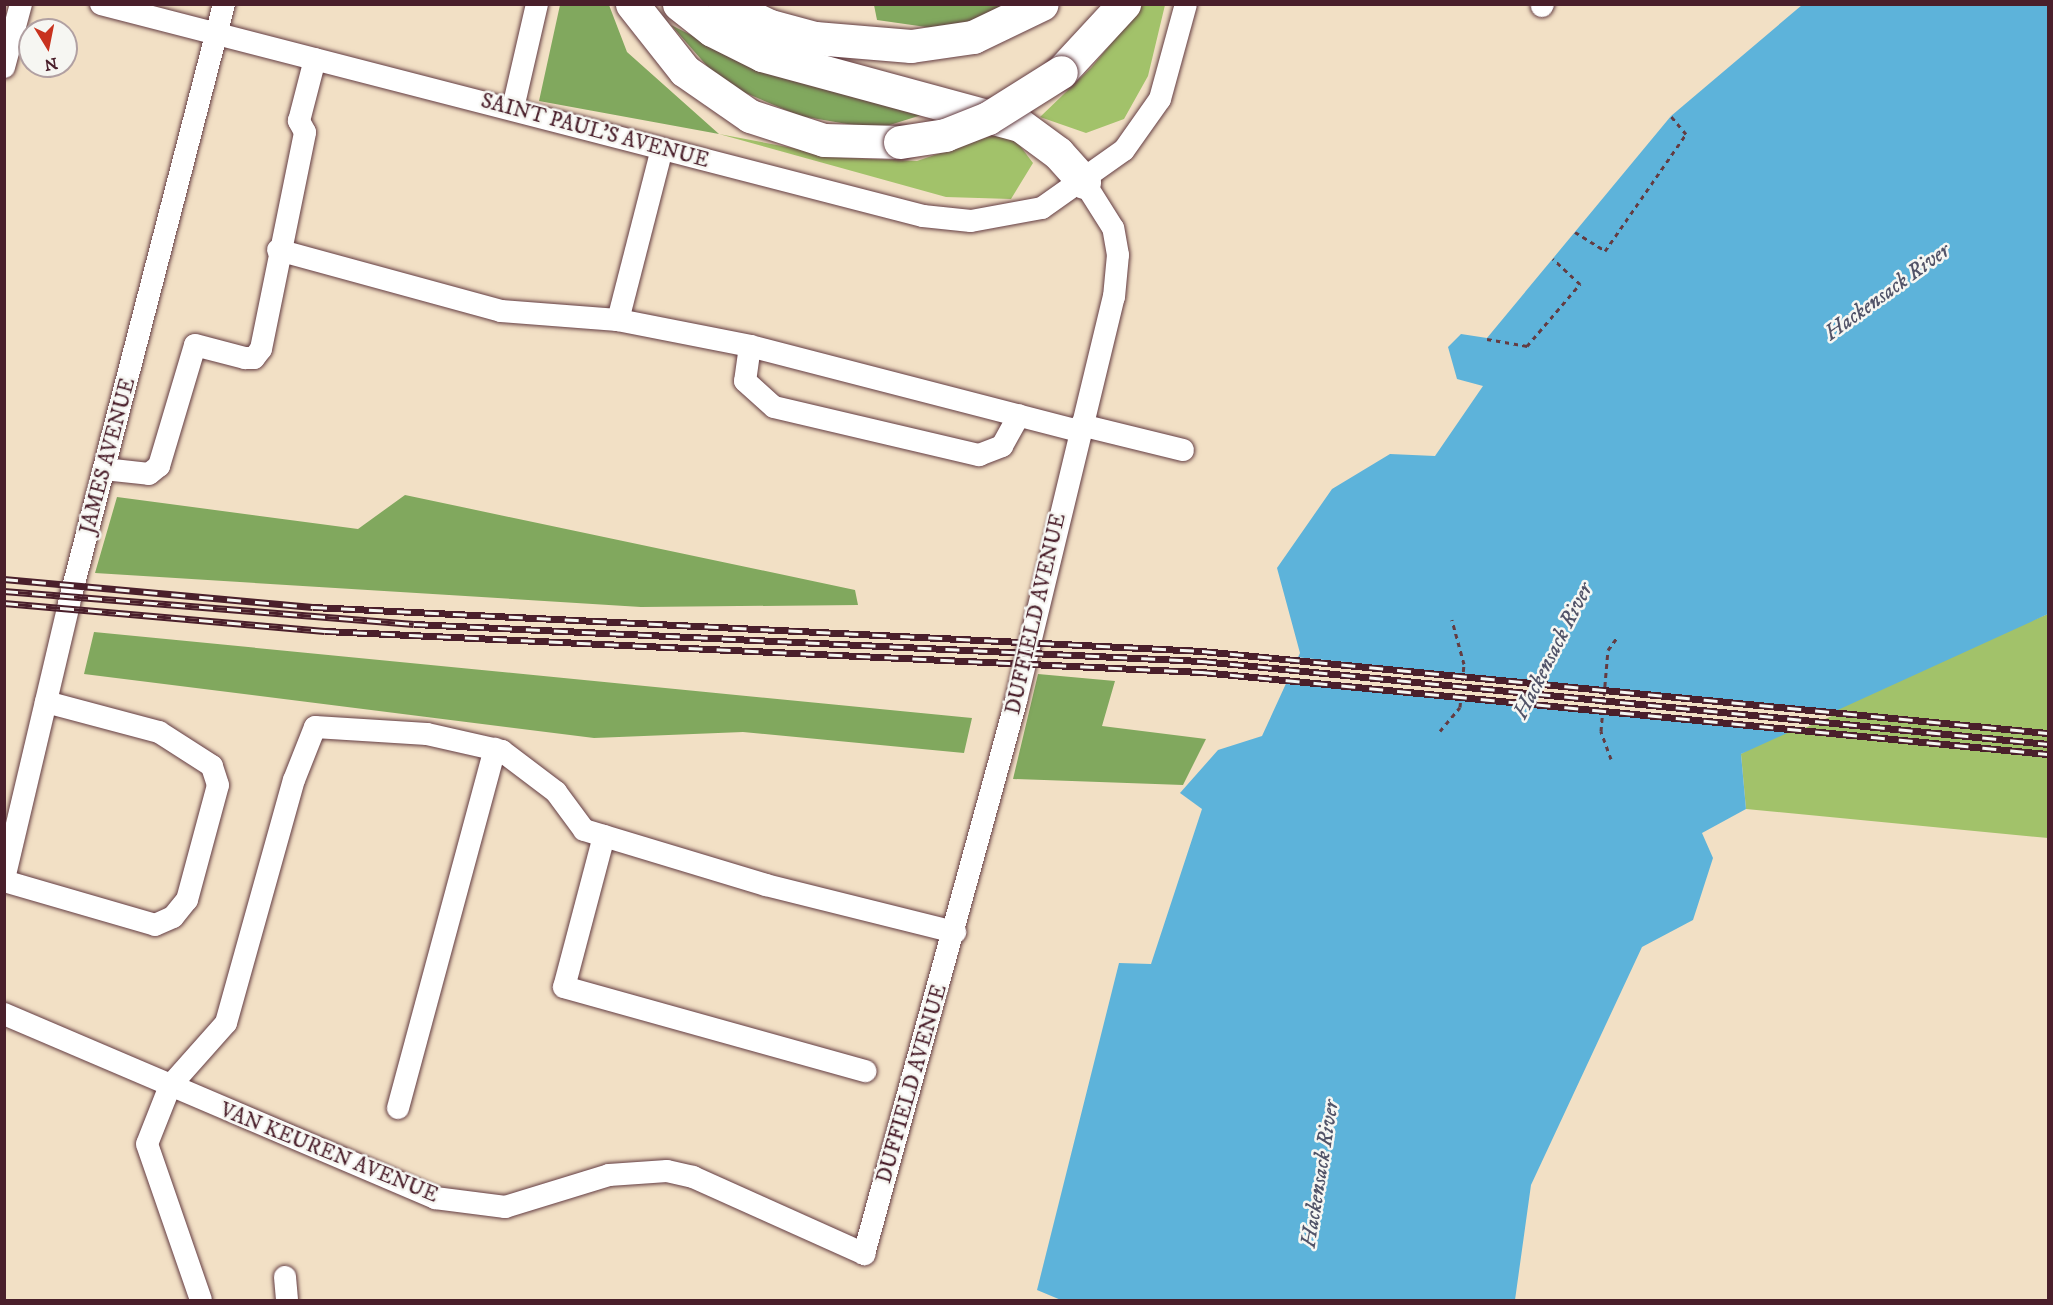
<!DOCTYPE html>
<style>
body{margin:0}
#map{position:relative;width:2053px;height:1305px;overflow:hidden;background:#f2e0c5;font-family:"IM FELL DW Pica",serif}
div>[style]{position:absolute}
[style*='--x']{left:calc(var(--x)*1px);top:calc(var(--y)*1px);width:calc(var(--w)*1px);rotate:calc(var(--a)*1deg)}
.green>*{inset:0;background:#a2c26a}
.forest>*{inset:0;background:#81a85e}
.water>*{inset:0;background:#5db3da}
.pier>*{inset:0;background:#f2e0c5}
.path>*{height:3px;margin-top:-1.5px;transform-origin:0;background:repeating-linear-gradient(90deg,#633c42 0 4.5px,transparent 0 9px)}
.roads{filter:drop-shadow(0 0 2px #633c42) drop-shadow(0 0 2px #633c42)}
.minor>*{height:22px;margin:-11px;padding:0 11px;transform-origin:11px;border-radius:11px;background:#fff}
.highway>*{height:33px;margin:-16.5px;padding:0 16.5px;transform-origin:16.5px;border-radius:16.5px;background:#fff}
.rail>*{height:7px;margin-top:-3.5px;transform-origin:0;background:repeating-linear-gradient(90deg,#f6f6f2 0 14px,#4a1f2b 0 28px);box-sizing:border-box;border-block:2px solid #4a1f2b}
.bridges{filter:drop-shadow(0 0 2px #633c42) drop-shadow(0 0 2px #633c42)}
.highway-bridge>*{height:33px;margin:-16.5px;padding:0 16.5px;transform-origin:16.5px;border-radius:16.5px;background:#fff}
span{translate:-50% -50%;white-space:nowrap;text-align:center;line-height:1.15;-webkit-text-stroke:5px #f6f6f2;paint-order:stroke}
.street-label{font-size:21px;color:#4a1f2b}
.water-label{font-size:22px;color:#515368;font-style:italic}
.frame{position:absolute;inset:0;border:6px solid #4a1f2b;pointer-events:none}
.north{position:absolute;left:18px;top:18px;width:60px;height:60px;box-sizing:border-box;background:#f6f6f2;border:2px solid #b1a0a2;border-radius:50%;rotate:170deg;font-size:16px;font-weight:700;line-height:24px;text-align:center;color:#4a1f2b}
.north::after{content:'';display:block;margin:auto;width:21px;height:27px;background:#c8321e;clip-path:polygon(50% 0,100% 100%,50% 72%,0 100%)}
</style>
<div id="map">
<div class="green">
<div style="clip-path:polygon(1143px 5px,1165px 5px,1148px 76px,1124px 119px,1086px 133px,1040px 117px,1091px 68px)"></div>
<div style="clip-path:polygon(1008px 130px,1033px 163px,1011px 199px,946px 197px,719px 134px,846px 158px,917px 161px)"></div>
<div style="clip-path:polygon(2048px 614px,2048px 838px,1746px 809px,1741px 754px,1827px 705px)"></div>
</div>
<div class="forest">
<div style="clip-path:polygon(560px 5px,609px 5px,627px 52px,719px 134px,539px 101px)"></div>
<div style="clip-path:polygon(874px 5px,1017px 5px,947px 30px,877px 20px)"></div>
<div style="clip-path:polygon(671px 25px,757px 68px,928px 113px,877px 129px,800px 116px,722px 83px)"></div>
<div style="clip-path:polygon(405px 495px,855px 590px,858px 605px,641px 607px,95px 573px,117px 497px,358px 529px)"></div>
<div style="clip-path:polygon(94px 632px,972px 718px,964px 753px,743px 732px,594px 738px,84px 674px)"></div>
<div style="clip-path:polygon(1038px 674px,1115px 681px,1102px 726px,1206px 739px,1183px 785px,1013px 779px)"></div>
</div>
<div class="water">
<div style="clip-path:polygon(1802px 5px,2048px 5px,2048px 614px,1741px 754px,1746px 809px,1702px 833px,1713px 858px,1693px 920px,1642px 947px,1531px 1185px,1515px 1300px,1061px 1300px,1037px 1290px,1119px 963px,1151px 964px,1202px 809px,1180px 793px,1218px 750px,1262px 736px,1300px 653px,1277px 568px,1332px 489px,1390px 454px,1435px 456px,1483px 386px,1457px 379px,1448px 347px,1461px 334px,1487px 338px,1671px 116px)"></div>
</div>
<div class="pier">
<div style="clip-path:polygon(1295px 657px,1542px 682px,1843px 711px,1796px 732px,1283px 681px)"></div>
</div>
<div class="path">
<div style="--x:1575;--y:232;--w:36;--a:32"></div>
<div style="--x:1605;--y:251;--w:142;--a:-55.3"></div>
<div style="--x:1686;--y:134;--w:23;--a:-130"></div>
<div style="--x:1487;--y:339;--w:41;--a:9.9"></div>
<div style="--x:1527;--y:346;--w:82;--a:-49.5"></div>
<div style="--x:1580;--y:284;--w:37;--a:-137"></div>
<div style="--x:1440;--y:731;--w:31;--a:-50"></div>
<div style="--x:1460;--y:707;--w:43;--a:-84.7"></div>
<div style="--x:1464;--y:664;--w:46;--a:-105.3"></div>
<div style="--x:1611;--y:759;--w:30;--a:-110"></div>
<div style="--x:1601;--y:731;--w:81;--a:-85.1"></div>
<div style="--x:1608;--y:650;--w:17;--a:-54"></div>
</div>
<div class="roads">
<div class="minor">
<div style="--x:101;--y:4;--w:849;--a:14.46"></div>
<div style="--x:923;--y:216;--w:48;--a:5.9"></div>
<div style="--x:971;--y:221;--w:72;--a:-10.4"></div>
<div style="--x:1042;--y:208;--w:100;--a:-35.3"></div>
<div style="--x:1124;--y:150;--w:62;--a:-54.8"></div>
<div style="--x:1160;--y:99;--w:98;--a:-74.7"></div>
<div style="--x:1542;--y:6;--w:2;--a:-63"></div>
<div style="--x:4;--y:67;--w:65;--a:-74.9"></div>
<div style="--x:513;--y:108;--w:107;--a:-77"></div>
<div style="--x:278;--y:250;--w:231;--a:15.3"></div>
<div style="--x:501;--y:311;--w:117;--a:4.4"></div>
<div style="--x:618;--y:320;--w:135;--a:11.1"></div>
<div style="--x:750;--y:346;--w:340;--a:14.5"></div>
<div style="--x:618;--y:320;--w:177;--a:-75.6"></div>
<div style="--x:750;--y:346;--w:35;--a:98"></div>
<div style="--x:745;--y:381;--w:39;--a:42"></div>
<div style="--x:774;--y:407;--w:211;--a:13.2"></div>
<div style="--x:979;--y:455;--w:25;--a:-21"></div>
<div style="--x:1002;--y:446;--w:35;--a:-61"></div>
<div style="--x:1081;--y:425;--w:105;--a:13.8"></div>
<div style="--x:104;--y:469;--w:45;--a:6.3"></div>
<div style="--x:149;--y:474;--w:13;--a:-39"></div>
<div style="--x:159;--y:466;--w:126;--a:-73.4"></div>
<div style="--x:195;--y:345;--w:52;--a:14.6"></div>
<div style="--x:245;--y:358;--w:9;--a:0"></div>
<div style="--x:254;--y:358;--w:11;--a:-52"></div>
<div style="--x:261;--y:349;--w:221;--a:-78.5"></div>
<div style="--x:305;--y:132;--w:13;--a:-119"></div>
<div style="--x:299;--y:121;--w:64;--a:-75.5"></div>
<div style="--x:604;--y:836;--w:156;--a:104.8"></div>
<div style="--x:564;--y:987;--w:313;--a:15.6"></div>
<div style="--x:4;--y:879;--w:284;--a:-76.7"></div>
<div style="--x:69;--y:603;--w:619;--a:-75.49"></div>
<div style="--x:4;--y:881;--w:157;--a:16.2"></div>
<div style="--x:155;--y:925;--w:20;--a:-24"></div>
<div style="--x:173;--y:917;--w:22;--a:-51"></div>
<div style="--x:187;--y:900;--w:119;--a:-74.9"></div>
<div style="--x:218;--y:785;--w:20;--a:-108"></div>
<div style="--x:212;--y:766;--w:63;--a:-147.3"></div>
<div style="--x:159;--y:732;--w:117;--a:-165.1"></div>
<div style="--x:4;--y:1014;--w:469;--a:23.1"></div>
<div style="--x:435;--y:1198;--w:71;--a:7.3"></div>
<div style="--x:505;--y:1207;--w:109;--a:-17.1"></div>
<div style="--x:609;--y:1175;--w:58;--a:-3.9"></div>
<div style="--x:667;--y:1171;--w:27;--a:13"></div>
<div style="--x:693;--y:1177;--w:188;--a:24.2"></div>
<div style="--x:864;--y:1254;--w:574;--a:-74.63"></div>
<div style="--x:1016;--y:701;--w:416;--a:-76.4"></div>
<div style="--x:1114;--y:297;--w:42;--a:-84.6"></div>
<div style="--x:1118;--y:255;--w:27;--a:-100"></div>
<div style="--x:1113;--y:228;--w:54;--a:-122.2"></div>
<div style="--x:398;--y:1108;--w:372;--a:-74.9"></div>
<div style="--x:285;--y:1277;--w:23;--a:85"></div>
<div style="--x:201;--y:1300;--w:165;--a:-109.1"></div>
<div style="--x:147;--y:1144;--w:62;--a:-68.4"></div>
<div style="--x:170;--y:1086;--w:84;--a:-48.4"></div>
<div style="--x:226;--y:1023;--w:252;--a:-74.4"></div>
<div style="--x:294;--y:780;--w:57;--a:-68.4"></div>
<div style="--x:315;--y:727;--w:112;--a:3.6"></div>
<div style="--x:427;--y:734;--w:77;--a:12.8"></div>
<div style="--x:502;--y:751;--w:68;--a:37.2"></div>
<div style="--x:556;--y:792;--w:47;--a:53.6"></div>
<div style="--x:584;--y:830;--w:190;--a:16.8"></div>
<div style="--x:766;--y:885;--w:195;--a:14"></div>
</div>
<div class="highway">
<div style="--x:632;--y:4;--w:85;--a:51.7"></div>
<div style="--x:685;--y:71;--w:79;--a:34.7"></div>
<div style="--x:750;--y:116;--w:78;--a:18"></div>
<div style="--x:824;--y:140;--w:76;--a:1.5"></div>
<div style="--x:679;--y:4;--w:42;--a:38.2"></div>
<div style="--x:712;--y:30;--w:56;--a:26.6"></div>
<div style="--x:762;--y:55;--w:267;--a:15.2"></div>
<div style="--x:1020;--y:125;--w:47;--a:36.4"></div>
<div style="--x:1058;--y:153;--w:39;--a:48"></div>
<div style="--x:724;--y:4;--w:51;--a:25.6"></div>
<div style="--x:770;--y:26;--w:47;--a:14.9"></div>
<div style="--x:815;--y:38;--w:96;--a:4.8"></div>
<div style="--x:911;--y:46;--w:63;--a:-8.3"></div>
<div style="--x:973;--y:37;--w:76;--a:-25.6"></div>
<div style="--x:1061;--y:72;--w:93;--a:-47.2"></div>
</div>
</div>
<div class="rail">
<div style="--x:4;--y:579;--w:310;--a:5.2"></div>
<div style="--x:313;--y:607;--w:890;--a:2.83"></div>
<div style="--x:1202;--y:651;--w:850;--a:5.54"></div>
<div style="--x:4;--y:591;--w:411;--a:4.6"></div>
<div style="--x:414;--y:624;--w:789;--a:2.69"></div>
<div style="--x:1202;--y:661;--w:850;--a:5.6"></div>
<div style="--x:4;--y:603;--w:322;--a:5"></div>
<div style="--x:325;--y:631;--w:878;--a:2.68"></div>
<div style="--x:1202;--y:672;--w:850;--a:5.54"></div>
</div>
<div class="bridges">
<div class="highway-bridge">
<div style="--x:900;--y:142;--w:46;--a:-8.8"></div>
<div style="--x:945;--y:135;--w:46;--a:-21.6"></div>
<div style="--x:988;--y:118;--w:86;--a:-32.2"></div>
</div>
</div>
<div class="street-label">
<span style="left:595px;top:131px;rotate:15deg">SAINT PAUL'S AVENUE</span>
<span style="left:108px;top:456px;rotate:-75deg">JAMES AVENUE</span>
<span style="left:1036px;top:614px;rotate:-77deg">DUFFIELD AVENUE</span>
<span style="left:912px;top:1084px;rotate:-74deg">DUFFIELD AVENUE</span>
<span style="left:329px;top:1153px;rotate:22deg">VAN KEUREN AVENUE</span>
</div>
<div class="water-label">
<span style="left:1887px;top:292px;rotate:-36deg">Hackensack River</span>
<span style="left:1553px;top:651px;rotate:-63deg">Hackensack River</span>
<span style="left:1320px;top:1174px;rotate:-81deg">Hackensack River</span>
</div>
<div class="frame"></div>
<div class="north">N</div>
</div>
